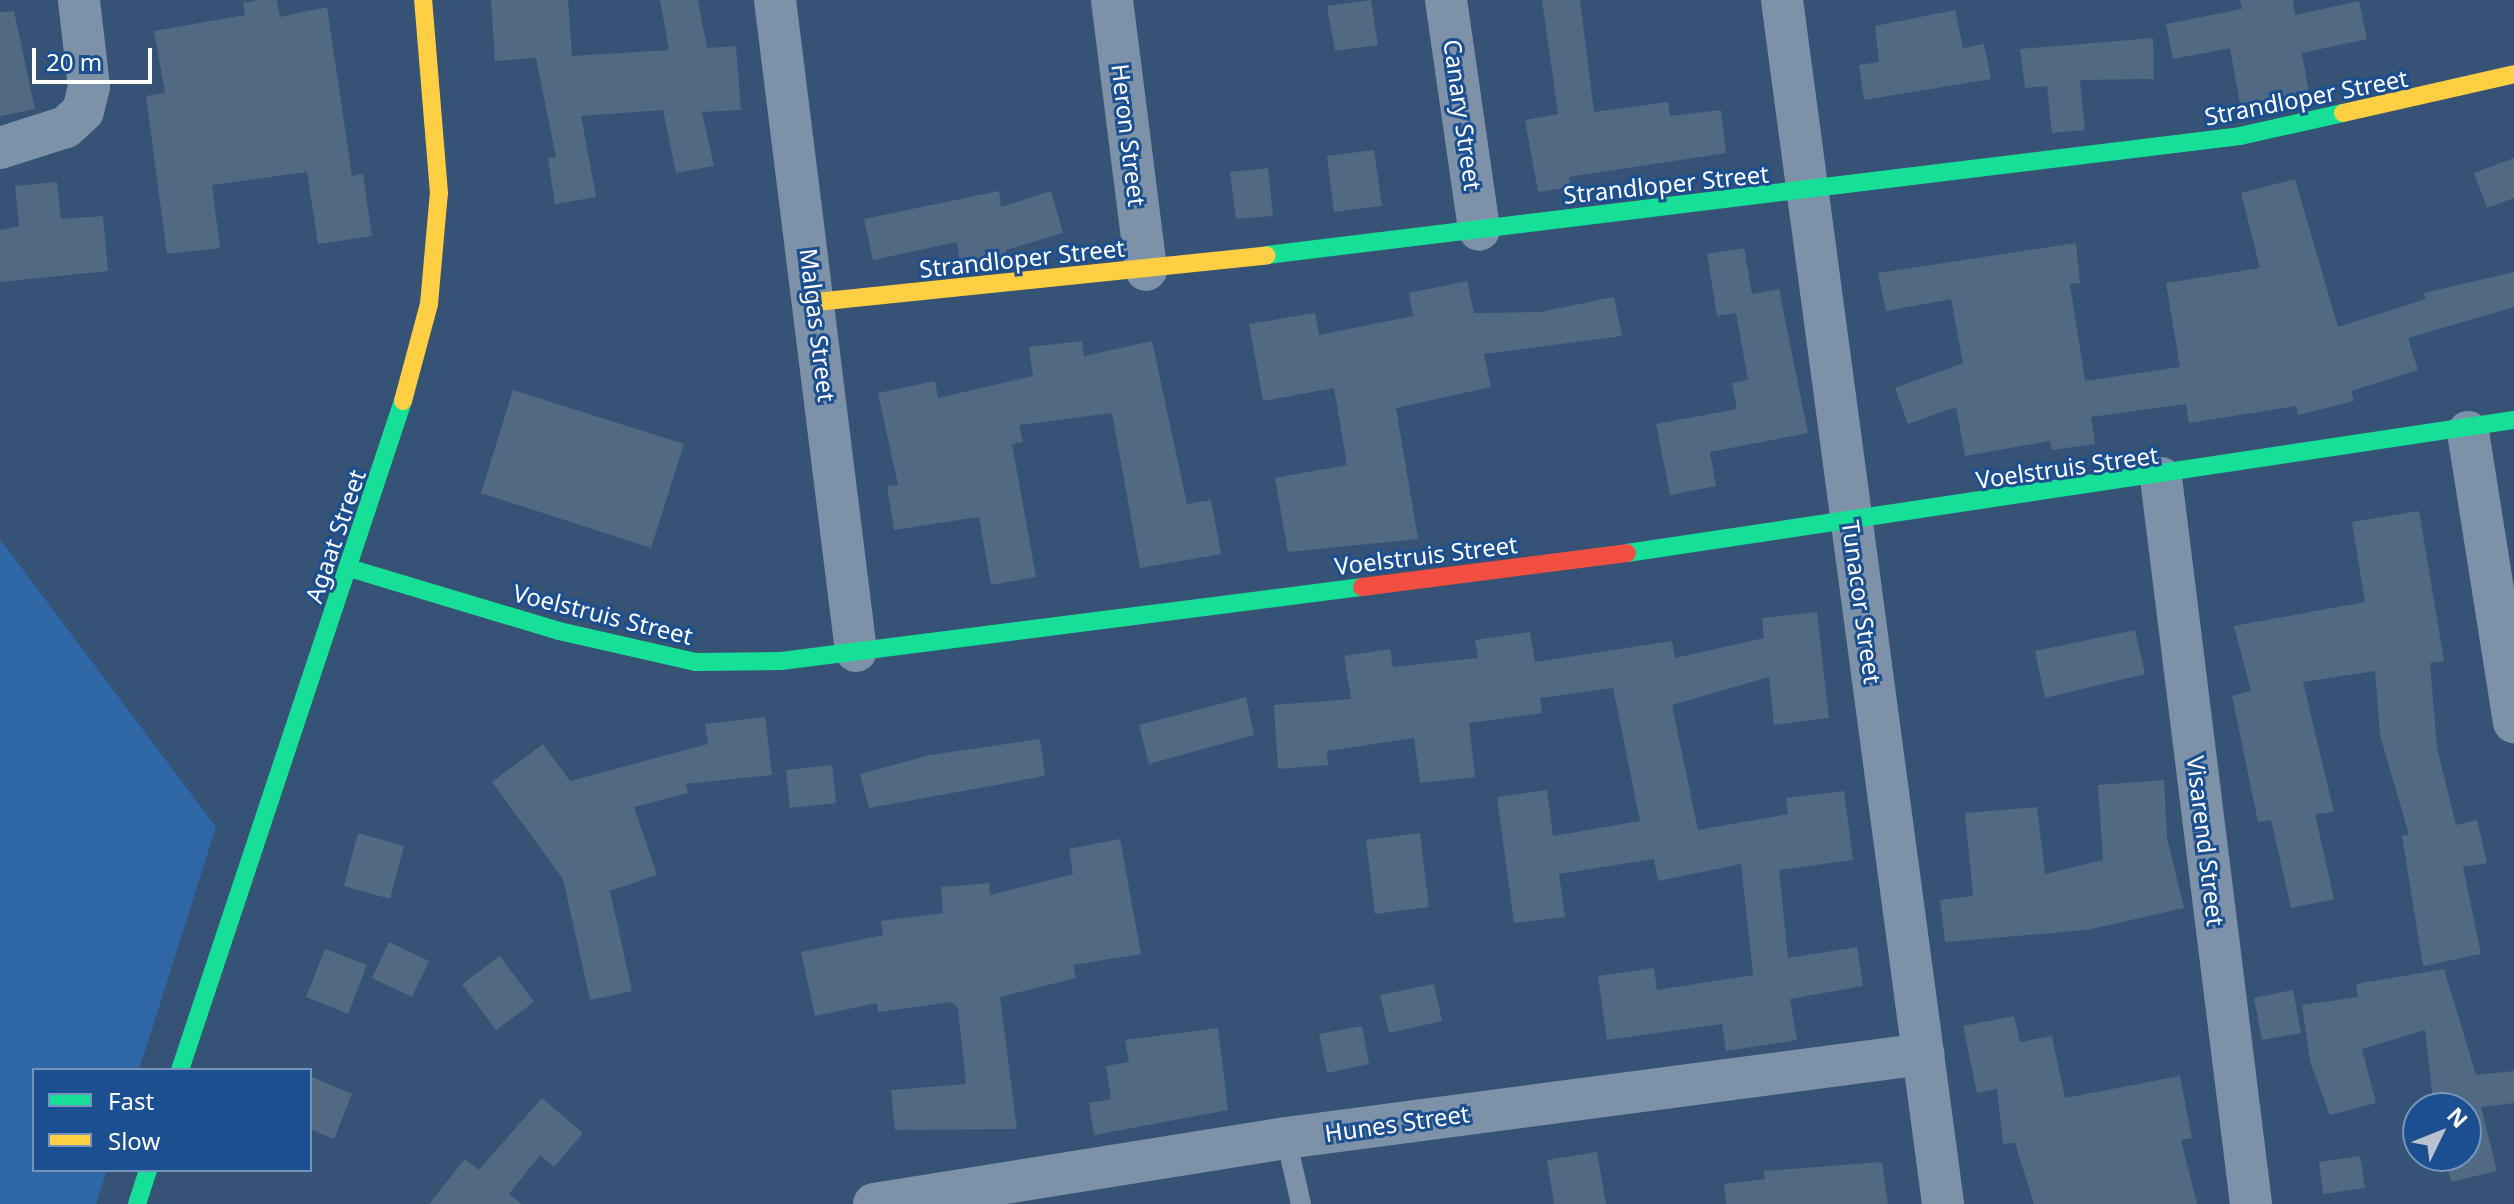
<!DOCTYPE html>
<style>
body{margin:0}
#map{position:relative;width:2514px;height:1204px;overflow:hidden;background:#365274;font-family:"Noto Sans",sans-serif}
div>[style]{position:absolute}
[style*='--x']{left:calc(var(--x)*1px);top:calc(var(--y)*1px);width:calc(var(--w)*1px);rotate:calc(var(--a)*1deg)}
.green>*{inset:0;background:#2f66a5}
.building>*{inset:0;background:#526984}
.lane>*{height:20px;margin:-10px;padding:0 10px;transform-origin:10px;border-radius:10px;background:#7d92a8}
.street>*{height:42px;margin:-21px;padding:0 21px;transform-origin:21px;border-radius:21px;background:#7d92a8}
.fast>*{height:18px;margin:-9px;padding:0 9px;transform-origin:9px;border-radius:9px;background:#16e098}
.slow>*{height:18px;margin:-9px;padding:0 9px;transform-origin:9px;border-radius:9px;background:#ffcf43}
.jam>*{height:18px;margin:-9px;padding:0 9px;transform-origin:9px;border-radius:9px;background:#f24e42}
span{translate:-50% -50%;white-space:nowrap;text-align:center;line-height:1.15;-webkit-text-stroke:6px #1b4f8f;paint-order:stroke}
.street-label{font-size:24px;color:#fff}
.legend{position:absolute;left:32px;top:1068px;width:280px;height:104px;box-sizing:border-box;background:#1b4f8f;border:2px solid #7695bc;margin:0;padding:10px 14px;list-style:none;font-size:24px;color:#fff}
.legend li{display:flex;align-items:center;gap:16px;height:40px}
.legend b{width:40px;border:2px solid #7695bc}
.north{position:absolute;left:2402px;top:1092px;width:80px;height:80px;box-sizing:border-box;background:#1b4f8f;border:2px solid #7695bc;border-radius:50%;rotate:47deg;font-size:22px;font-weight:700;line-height:32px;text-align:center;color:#fff}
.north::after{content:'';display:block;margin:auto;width:28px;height:36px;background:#b9c2ce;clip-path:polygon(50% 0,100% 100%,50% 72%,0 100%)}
.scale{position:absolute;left:32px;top:48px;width:120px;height:36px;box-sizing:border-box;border:4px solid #fff;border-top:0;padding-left:10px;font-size:24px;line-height:28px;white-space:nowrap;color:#fff;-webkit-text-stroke:6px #1b4f8f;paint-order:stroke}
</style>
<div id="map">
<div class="green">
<div style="clip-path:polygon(0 539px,216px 827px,139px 1070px,34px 1070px,34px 1170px,107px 1170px,96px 1204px,0 1204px)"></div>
</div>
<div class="building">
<div style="clip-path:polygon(260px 0,277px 0,280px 17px,327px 7px,352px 176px,363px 174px,372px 236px,318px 244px,307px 172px,212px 185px,220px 248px,167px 254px,146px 96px,165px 93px,154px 31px,245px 15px,243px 3px)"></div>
<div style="clip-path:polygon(491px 0,568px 0,572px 56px,669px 50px,660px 0,698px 0,707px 48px,736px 46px,741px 110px,702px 112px,714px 166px,676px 173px,663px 110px,581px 116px,596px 197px,555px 204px,548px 158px,556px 157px,536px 58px,495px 61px)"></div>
<div style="clip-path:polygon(1371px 0,1378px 45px,1335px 51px,1327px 6px)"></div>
<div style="clip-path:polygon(1542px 0,1580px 0,1594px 112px,1668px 102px,1670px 116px,1721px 110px,1726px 153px,1569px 177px,1571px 187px,1538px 192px,1525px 120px,1558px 114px)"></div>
<div style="clip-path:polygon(2240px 0,2293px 0,2295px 15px,2359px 1px,2367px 39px,2302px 53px,2309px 93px,2240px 104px,2230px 48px,2173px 59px,2166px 24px,2242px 9px)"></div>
<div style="clip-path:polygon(1955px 10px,1963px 48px,1984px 44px,1991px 79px,1864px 100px,1859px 65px,1879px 62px,1875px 26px)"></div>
<div style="clip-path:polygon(14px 11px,35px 109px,0 116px,0 12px)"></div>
<div style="clip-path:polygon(2153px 38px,2154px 79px,2080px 80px,2085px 130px,2052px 133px,2047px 86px,2025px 88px,2020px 49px)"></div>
<div style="clip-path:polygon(1374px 150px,1382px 206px,1334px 212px,1327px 156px)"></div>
<div style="clip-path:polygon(2514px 158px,2514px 198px,2487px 208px,2474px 173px)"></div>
<div style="clip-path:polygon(1268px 168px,1273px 216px,1236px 219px,1230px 172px)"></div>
<div style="clip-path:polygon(2295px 179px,2338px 327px,2426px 299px,2424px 293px,2514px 272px,2514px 307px,2408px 338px,2418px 370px,2351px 391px,2354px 401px,2298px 415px,2296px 406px,2189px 423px,2186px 404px,2091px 417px,2095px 444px,2052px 450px,2050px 441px,1965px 456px,1956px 407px,1908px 424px,1895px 388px,1963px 363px,1951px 299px,1886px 311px,1878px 273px,2076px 243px,2080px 283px,2070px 284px,2085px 381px,2180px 367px,2166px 283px,2260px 268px,2241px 193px)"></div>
<div style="clip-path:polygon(57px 182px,61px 219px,103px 216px,108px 271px,0 282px,0 230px,19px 226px,15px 186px)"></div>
<div style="clip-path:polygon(999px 191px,1001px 207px,1051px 191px,1063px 233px,1006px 250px,1006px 258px,960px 263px,957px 242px,873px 260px,864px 219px)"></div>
<div style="clip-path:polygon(1744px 248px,1752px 294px,1779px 289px,1808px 433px,1710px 452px,1716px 486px,1670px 495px,1656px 424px,1737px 409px,1732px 383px,1748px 380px,1736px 313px,1717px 316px,1707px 254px)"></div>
<div style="clip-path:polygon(1467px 281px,1474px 313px,1540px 312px,1614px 297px,1622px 336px,1484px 354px,1491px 387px,1396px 408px,1418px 539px,1288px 552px,1275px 478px,1347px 465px,1334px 388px,1263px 401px,1249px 324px,1315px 313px,1319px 335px,1413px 316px,1409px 293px)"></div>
<div style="clip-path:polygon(1082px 341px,1084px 356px,1152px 341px,1187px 504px,1211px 500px,1221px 554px,1140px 568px,1112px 413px,1019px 425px,1023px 442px,1012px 444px,1036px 577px,991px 585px,979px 517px,894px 530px,887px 486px,898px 485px,878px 393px,935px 381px,938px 398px,1033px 376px,1029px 347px)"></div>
<div style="clip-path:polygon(513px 390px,684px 444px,651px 548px,481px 493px)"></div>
<div style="clip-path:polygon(2419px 511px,2444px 661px,2430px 663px,2437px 748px,2456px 825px,2477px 820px,2487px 863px,2463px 867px,2481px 954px,2423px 966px,2402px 836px,2409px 835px,2380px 735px,2375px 671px,2303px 682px,2334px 812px,2315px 814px,2334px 899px,2291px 908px,2271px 820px,2258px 822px,2232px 696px,2251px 691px,2234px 626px,2365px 602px,2352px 522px)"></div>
<div style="clip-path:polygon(1817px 612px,1829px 718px,1774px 725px,1769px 677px,1672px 705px,1698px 830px,1788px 814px,1786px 798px,1844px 791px,1853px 860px,1779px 870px,1788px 958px,1857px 947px,1863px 986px,1790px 999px,1797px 1040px,1726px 1051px,1722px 1024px,1607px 1040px,1598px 976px,1654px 968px,1657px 990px,1753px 975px,1741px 864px,1658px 881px,1654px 859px,1559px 874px,1565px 917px,1514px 923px,1497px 797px,1547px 790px,1553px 836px,1640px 821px,1613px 688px,1540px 698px,1542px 713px,1469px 723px,1475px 777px,1420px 783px,1414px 738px,1327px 751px,1328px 765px,1278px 769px,1274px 705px,1351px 699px,1344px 656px,1390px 649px,1393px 667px,1478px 658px,1475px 640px,1530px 632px,1535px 662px,1672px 641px,1675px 658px,1764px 638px,1762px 618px)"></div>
<div style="clip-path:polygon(2135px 630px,2145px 674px,2045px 698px,2035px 651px)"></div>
<div style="clip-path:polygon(1246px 697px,1254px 735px,1149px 764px,1139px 725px)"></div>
<div style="clip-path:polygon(765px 717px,772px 775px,686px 784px,688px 793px,634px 807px,657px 875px,610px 891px,632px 991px,590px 1000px,563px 879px,492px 782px,543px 744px,570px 781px,708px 744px,705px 724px)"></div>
<div style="clip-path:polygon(1040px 739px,1045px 776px,869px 808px,860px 774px,930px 755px)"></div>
<div style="clip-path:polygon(832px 765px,836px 803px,790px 808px,786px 770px)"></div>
<div style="clip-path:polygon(2164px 780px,2167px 838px,2184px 908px,2087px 930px,1945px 942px,1940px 900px,1973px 896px,1965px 813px,2037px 807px,2045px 874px,2103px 860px,2098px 785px)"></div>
<div style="clip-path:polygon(358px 833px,404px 846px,390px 899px,344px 886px)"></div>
<div style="clip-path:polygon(1420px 833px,1429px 907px,1375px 914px,1366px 840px)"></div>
<div style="clip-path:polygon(1120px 839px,1141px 954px,1073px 965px,1076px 978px,1000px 997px,1017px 1129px,895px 1130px,891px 1090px,966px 1084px,958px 1008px,952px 1002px,878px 1012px,877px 1003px,815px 1016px,801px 952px,883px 935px,881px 921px,943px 913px,941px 887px,989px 883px,990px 895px,1073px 874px,1069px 849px)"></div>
<div style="clip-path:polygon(389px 942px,429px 961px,412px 997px,372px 978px)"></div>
<div style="clip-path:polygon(325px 949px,367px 965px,348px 1014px,306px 997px)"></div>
<div style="clip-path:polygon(500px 956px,534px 1002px,496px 1030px,462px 984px)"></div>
<div style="clip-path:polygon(2444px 969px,2476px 1075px,2514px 1071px,2514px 1103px,2481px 1107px,2497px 1171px,2451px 1182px,2445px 1156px,2466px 1156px,2466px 1108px,2434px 1108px,2425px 1030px,2362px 1049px,2376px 1103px,2330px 1115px,2310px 1062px,2302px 1005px,2358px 997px,2356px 984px)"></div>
<div style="clip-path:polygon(1434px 984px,1442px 1021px,1389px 1033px,1380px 995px)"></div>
<div style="clip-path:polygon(2293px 990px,2301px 1033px,2262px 1040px,2254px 998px)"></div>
<div style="clip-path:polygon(2014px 1016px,2020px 1042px,2052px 1036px,2065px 1098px,2180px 1076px,2192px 1138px,2181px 1140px,2197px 1204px,2034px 1204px,2015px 1143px,2003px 1144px,1997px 1089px,1977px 1093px,1963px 1026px)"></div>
<div style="clip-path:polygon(1362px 1026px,1369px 1064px,1327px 1073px,1319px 1034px)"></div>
<div style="clip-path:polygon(1218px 1028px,1228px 1110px,1094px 1135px,1089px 1103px,1111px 1099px,1106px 1066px,1129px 1062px,1125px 1040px)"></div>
<div style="clip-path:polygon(310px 1076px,352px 1094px,334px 1139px,310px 1129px)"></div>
<div style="clip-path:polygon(542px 1098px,583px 1133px,554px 1167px,540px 1155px,509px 1194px,522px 1204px,429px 1204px,465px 1159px,479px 1170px)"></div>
<div style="clip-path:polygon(1597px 1152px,1606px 1204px,1554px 1204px,1547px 1160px)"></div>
<div style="clip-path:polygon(2360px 1156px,2365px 1188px,2323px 1194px,2319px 1162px)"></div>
<div style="clip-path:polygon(1882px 1162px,1888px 1204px,1726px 1204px,1724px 1184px,1765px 1179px,1764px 1171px)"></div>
</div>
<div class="lane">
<div style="--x:1286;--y:1138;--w:68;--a:77.2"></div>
</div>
<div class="street">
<div style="--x:775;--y:0;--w:656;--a:82.91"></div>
<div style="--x:1112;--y:0;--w:272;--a:82.8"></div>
<div style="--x:1446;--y:0;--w:232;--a:81.8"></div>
<div style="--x:1782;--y:0;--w:1215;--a:82.38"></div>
<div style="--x:0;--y:148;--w:69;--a:-17.7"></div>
<div style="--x:66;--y:127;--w:23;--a:-43"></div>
<div style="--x:83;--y:111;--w:25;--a:-76"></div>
<div style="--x:89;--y:87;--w:88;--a:-96.6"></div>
<div style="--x:2468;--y:432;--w:294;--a:81"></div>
<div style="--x:2161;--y:478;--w:732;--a:82.93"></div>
<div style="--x:874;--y:1204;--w:417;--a:-9.1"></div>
<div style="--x:1286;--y:1138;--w:643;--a:-7.51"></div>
</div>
<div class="fast">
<div style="--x:1267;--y:255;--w:980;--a:-6.97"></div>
<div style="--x:2240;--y:136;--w:106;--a:-12.6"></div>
<div style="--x:1627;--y:553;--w:897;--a:-8.53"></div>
<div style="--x:349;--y:568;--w:219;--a:16.7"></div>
<div style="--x:559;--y:631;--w:140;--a:12.8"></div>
<div style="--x:696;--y:662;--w:85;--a:-0.7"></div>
<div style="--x:781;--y:661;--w:586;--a:-7.26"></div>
<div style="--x:180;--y:1070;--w:705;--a:-71.57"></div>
<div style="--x:137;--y:1204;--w:36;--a:-72"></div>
</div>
<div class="slow">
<div style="--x:2343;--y:113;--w:175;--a:-12.8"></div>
<div style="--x:816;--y:302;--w:453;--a:-5.9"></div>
<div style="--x:403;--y:401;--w:100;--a:-75"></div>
<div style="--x:429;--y:304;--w:111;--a:-84.9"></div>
<div style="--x:439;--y:193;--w:194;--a:-94.7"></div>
</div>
<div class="jam">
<div style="--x:1362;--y:587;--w:267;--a:-7.3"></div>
</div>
<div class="street-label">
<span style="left:2306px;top:97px;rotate:-11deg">Strandloper Street</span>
<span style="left:1463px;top:115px;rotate:82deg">Canary Street</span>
<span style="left:1129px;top:135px;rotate:83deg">Heron Street</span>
<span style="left:1666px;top:184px;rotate:-6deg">Strandloper Street</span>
<span style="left:1022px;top:258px;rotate:-6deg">Strandloper Street</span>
<span style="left:818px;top:325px;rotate:83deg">Malgas Street</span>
<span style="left:2067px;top:467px;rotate:-8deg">Voelstruis Street</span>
<span style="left:335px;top:536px;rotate:-71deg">Agaat Street</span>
<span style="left:1426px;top:555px;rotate:-7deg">Voelstruis Street</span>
<span style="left:1862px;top:602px;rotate:82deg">Tunacor Street</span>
<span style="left:603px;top:614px;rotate:14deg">Voelstruis Street</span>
<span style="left:2206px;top:841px;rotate:83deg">Visarend Street</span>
<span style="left:1397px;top:1123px;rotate:-8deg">Hunes Street</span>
</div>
<ul class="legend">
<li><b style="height:10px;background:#16e098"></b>Fast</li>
<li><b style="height:10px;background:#ffcf43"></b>Slow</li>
</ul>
<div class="north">N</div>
<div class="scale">20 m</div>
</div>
